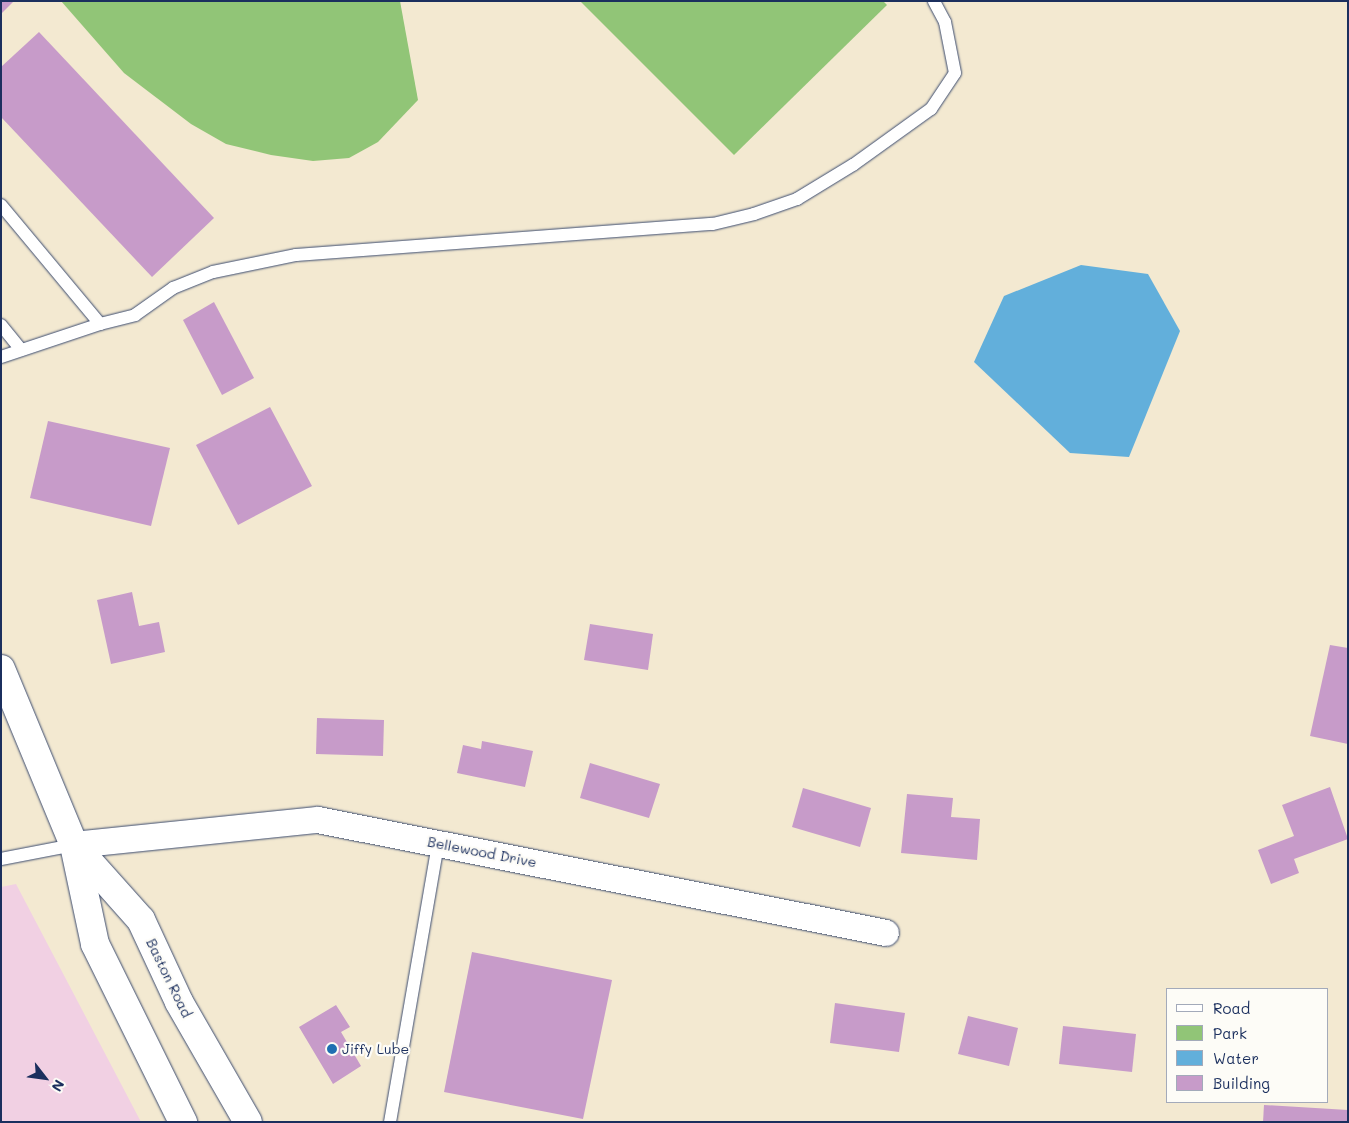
<!DOCTYPE html>
<style>
body{margin:0}
#map{position:relative;width:1349px;height:1123px;overflow:hidden;background:#f3e9d1;font-family:Mali,sans-serif}
div>[style]{position:absolute}
[style*='--x']{left:calc(var(--x)*1px);top:calc(var(--y)*1px);width:calc(var(--w)*1px);rotate:calc(var(--a)*1deg)}
.built>*{inset:0;background:#f1d0e3}
.green>*{inset:0;background:#91c577}
.water>*{inset:0;background:#62afdb}
.building>*{inset:0;background:#c79bc9}
.roads{filter:drop-shadow(0 0 1px #3b4b6f) drop-shadow(0 0 1px #3b4b6f)}
.lane>*{height:12px;margin:-6px;padding:0 6px;transform-origin:6px;border-radius:6px;background:#fff}
.street>*{height:26px;margin:-13px;padding:0 13px;transform-origin:13px;border-radius:13px;background:#fff}
.secondary>*{height:28px;margin:-14px;padding:0 14px;transform-origin:14px;border-radius:14px;background:#fff}
.dots>*{width:14px;height:14px;translate:-50% -50%;box-sizing:border-box;border:2px solid #fdfcf7;border-radius:50%}
span{translate:-50% -50%;white-space:nowrap;text-align:center;line-height:1.15;-webkit-text-stroke:4.5px #fdfcf7;paint-order:stroke}
.street-label{font-size:14px;color:#1b2f5e}
.poi-label{font-size:14px;color:#1b2f5e}
.left{translate:0 -50%;text-align:left}
.frame{position:absolute;inset:0;border:2px solid #1b2f5e;pointer-events:none}
.legend{position:absolute;left:1166px;top:988px;width:162px;height:115px;box-sizing:border-box;background:#fdfcf7;border:1px solid #a3aaba;margin:0;padding:6px 9px;list-style:none;font-size:15px;color:#1b2f5e}
.legend li{display:flex;align-items:center;gap:10px;height:25px}
.legend b{width:25px;border:1px solid #a3aaba}
.north{position:absolute;left:20px;top:1053px;width:50px;height:50px;-webkit-text-stroke:4px #fdfcf7;paint-order:stroke;rotate:120deg;font-size:14px;font-weight:700;line-height:20px;text-align:center;color:#1b2f5e}
.north::after{content:'';display:block;margin:auto;width:18px;height:22px;background:#1b2f5e;clip-path:polygon(50% 0,100% 100%,50% 72%,0 100%)}
</style>
<div id="map">
<div class="built">
<div style="clip-path:polygon(16px 884px,141px 1122px,1px 1122px,1px 887px)"></div>
</div>
<div class="green">
<div style="clip-path:polygon(61px 1px,400px 1px,418px 100px,378px 142px,349px 158px,313px 161px,271px 155px,226px 144px,191px 124px,124px 73px)"></div>
<div style="clip-path:polygon(580px 1px,883px 1px,887px 5px,734px 155px)"></div>
</div>
<div class="water">
<div style="clip-path:polygon(1081px 265px,1148px 274px,1180px 331px,1129px 457px,1070px 453px,974px 362px,1004px 296px)"></div>
</div>
<div class="building">
<div style="clip-path:polygon(1px 1px,14px 1px,1px 14px)"></div>
<div style="clip-path:polygon(39px 32px,214px 218px,152px 277px,1px 117px,1px 67px)"></div>
<div style="clip-path:polygon(214px 302px,254px 378px,222px 395px,183px 320px)"></div>
<div style="clip-path:polygon(270px 407px,312px 486px,238px 525px,196px 445px)"></div>
<div style="clip-path:polygon(48px 421px,170px 448px,151px 526px,30px 498px)"></div>
<div style="clip-path:polygon(132px 592px,139px 626px,159px 622px,165px 652px,111px 664px,97px 600px)"></div>
<div style="clip-path:polygon(590px 624px,653px 634px,648px 670px,584px 660px)"></div>
<div style="clip-path:polygon(1330px 645px,1348px 648px,1348px 744px,1310px 736px)"></div>
<div style="clip-path:polygon(317px 718px,384px 720px,383px 756px,316px 754px)"></div>
<div style="clip-path:polygon(482px 741px,533px 751px,525px 787px,457px 773px,463px 745px,481px 749px)"></div>
<div style="clip-path:polygon(590px 763px,660px 784px,649px 818px,580px 798px)"></div>
<div style="clip-path:polygon(1330px 787px,1348px 839px,1294px 859px,1299px 873px,1271px 884px,1258px 850px,1294px 836px,1282px 805px)"></div>
<div style="clip-path:polygon(803px 788px,871px 808px,860px 847px,792px 827px)"></div>
<div style="clip-path:polygon(907px 794px,953px 798px,951px 817px,980px 819px,977px 860px,901px 853px)"></div>
<div style="clip-path:polygon(472px 952px,612px 980px,583px 1119px,444px 1092px)"></div>
<div style="clip-path:polygon(835px 1003px,905px 1013px,899px 1052px,830px 1043px)"></div>
<div style="clip-path:polygon(336px 1005px,350px 1027px,341px 1032px,361px 1066px,333px 1084px,299px 1027px)"></div>
<div style="clip-path:polygon(968px 1016px,1018px 1028px,1009px 1066px,958px 1054px)"></div>
<div style="clip-path:polygon(1063px 1026px,1136px 1034px,1132px 1072px,1059px 1064px)"></div>
<div style="clip-path:polygon(1264px 1105px,1348px 1110px,1348px 1122px,1263px 1122px)"></div>
</div>
<div class="roads">
<div class="lane">
<div style="--x:1;--y:205;--w:155;--a:50.2"></div>
<div style="--x:100;--y:324;--w:36;--a:-14"></div>
<div style="--x:135;--y:315;--w:47;--a:-35.4"></div>
<div style="--x:173;--y:288;--w:43;--a:-21.8"></div>
<div style="--x:213;--y:272;--w:85;--a:-11.6"></div>
<div style="--x:296;--y:255;--w:418;--a:-4.3"></div>
<div style="--x:713;--y:224;--w:42;--a:-13.7"></div>
<div style="--x:754;--y:214;--w:46;--a:-19.2"></div>
<div style="--x:797;--y:199;--w:66;--a:-31.3"></div>
<div style="--x:853;--y:165;--w:96;--a:-35.7"></div>
<div style="--x:931;--y:109;--w:43;--a:-56.3"></div>
<div style="--x:955;--y:73;--w:52;--a:-101.1"></div>
<div style="--x:945;--y:22;--w:24;--a:-118"></div>
<div style="--x:1;--y:325;--w:32;--a:51"></div>
<div style="--x:1;--y:357;--w:104;--a:-18.4"></div>
<div style="--x:1;--y:859;--w:74;--a:-10.9"></div>
<div style="--x:390;--y:1122;--w:283;--a:-80.2"></div>
</div>
<div class="street">
<div style="--x:74;--y:845;--w:245;--a:-5.9"></div>
<div style="--x:318;--y:820;--w:579;--a:11.25"></div>
</div>
<div class="secondary">
<div style="--x:1;--y:669;--w:191;--a:67.5"></div>
<div style="--x:74;--y:845;--w:101;--a:78"></div>
<div style="--x:95;--y:944;--w:199;--a:63.7"></div>
<div style="--x:75;--y:846;--w:99;--a:48.3"></div>
<div style="--x:141;--y:920;--w:90;--a:65.1"></div>
<div style="--x:179;--y:1002;--w:138;--a:60.1"></div>
</div>
</div>
<div class="dots">
<div style="left:332px;top:1049px;background:#1f6fb2"></div>
</div>
<div class="street-label">
<span style="left:482px;top:852px;rotate:11deg">Bellewood Drive</span>
<span style="left:169px;top:978px;rotate:64deg">Baston Road</span>
</div>
<div class="poi-label">
<span class="left" style="left:342px;top:1049px">Jiffy Lube</span>
</div>
<div class="frame"></div>
<ul class="legend">
<li><b style="height:6px;background:#fff"></b>Road</li>
<li><b style="height:14px;background:#91c577"></b>Park</li>
<li><b style="height:14px;background:#62afdb"></b>Water</li>
<li><b style="height:14px;background:#c79bc9"></b>Building</li>
</ul>
<div class="north">N</div>
</div>
